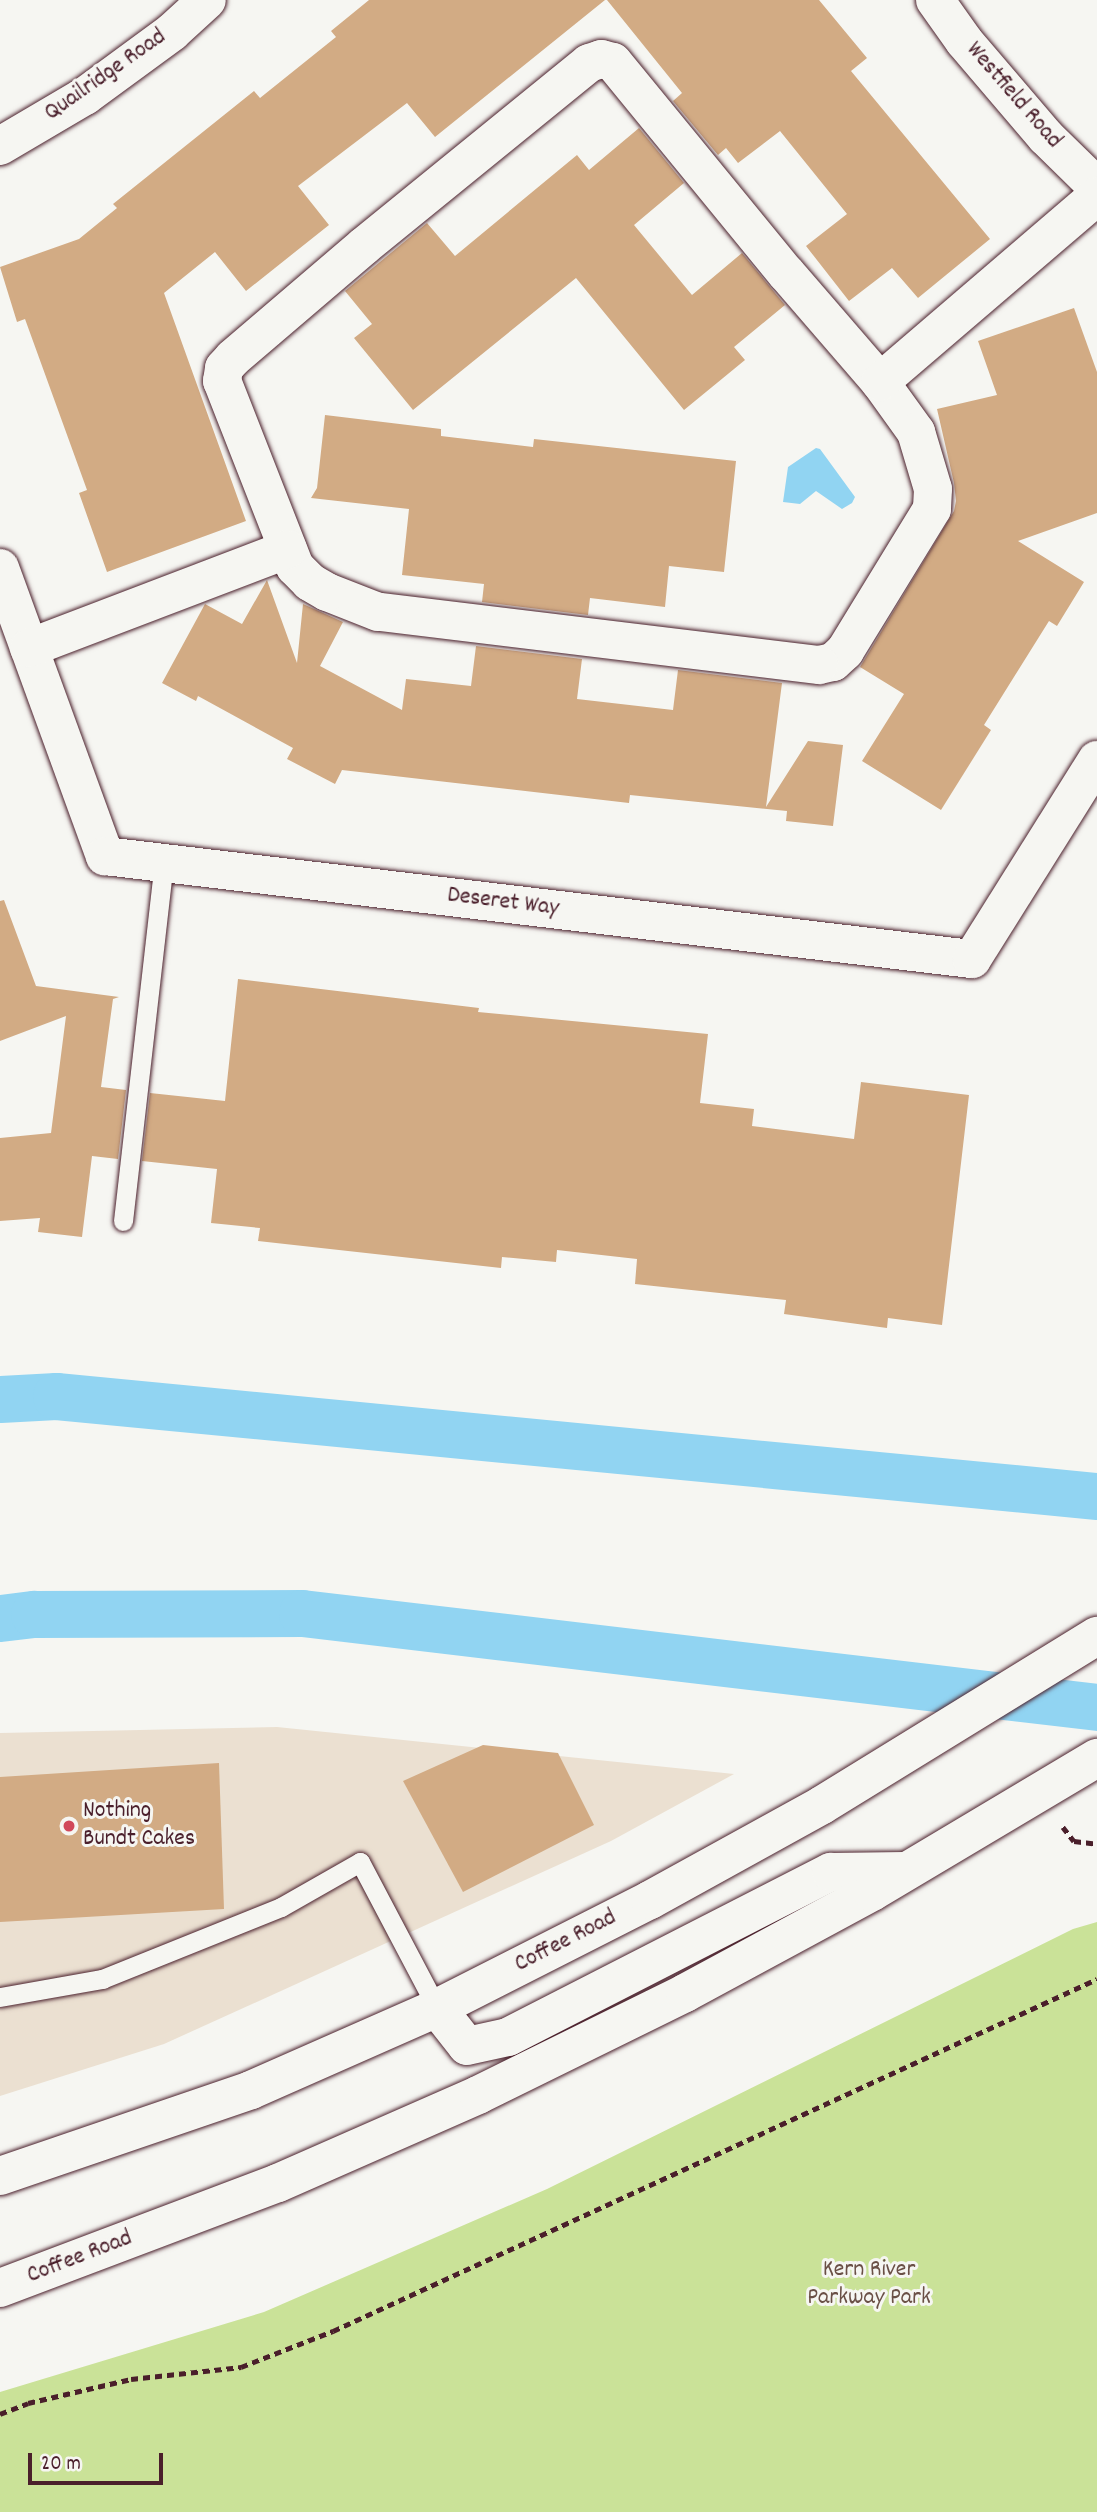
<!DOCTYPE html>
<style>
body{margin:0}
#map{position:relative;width:1097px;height:2512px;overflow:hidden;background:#f6f6f2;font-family:Dekko,sans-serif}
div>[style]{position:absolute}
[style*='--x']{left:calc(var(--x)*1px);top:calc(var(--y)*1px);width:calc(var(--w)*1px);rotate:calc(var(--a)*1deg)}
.built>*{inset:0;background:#ebe0d1}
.green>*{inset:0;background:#cae298}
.water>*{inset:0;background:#91d4f2}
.canal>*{height:47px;margin:-23.5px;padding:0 23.5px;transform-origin:23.5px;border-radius:23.5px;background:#91d4f2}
.building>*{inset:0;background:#d2ab84}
.path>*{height:4.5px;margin-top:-2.25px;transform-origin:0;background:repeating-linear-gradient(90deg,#4a1f2b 0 7px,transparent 0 12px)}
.roads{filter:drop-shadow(0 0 2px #4a1f2b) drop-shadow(0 0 2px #4a1f2b)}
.service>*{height:19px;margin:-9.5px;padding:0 9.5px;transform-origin:9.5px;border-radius:9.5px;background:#f6f6f2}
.minor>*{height:38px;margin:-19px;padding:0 19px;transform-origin:19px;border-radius:19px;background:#f6f6f2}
.secondary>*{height:38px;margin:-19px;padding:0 19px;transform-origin:19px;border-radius:19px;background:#f6f6f2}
.dots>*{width:19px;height:19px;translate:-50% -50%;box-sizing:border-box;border:4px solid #f6f6f2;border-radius:50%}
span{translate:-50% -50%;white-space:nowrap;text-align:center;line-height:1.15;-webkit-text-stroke:6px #f6f6f2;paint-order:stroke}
.street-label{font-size:24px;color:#4a1f2b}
.poi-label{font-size:24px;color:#4a1f2b}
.left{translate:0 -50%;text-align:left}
.park-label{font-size:24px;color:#6a5046}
.scale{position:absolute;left:28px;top:2453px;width:135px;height:32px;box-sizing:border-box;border:4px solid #4a1f2b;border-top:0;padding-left:9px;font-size:21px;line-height:24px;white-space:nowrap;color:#4a1f2b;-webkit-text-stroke:5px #f6f6f2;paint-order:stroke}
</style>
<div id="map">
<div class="built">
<div style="clip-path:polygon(277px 1727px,734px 1774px,611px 1841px,164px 2044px,0 2096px,0 1733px)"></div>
</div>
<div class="green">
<div style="clip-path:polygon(1097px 1922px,1097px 2512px,0 2512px,0 2392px,264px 2312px,547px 2189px,1073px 1929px)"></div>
</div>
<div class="water">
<div style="clip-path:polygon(816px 448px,820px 449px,855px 497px,852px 503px,842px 509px,816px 491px,800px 504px,783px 502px,788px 467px)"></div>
</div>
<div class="canal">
<div style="--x:0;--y:1399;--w:56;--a:-3.1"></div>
<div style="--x:56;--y:1396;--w:1046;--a:5.49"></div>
<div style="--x:0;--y:1618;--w:34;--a:-7"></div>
<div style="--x:34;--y:1614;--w:268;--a:-0.2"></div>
<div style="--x:302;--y:1613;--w:801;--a:6.74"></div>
</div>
<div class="building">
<div style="clip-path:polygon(369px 0,605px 0,435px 137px,407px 103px,298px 186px,329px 225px,246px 291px,215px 252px,164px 293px,246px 521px,107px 572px,79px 493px,87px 490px,25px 319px,17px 322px,0 267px,79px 239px,117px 208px,113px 204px,254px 91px,260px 98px,336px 37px,331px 31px)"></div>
<div style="clip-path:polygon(607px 0,819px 0,867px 58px,851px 71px,990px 239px,918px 298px,892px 268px,849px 301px,806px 246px,847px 214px,780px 131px,738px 163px,726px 148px,718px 155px,673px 101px,682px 93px)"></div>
<div style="clip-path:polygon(639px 128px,684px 183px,634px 225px,692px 295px,742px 253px,785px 305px,734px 347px,745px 360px,684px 410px,576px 278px,413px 410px,354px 338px,372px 324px,345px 291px,427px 223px,455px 256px,577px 155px,589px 170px)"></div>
<div style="clip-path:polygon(1074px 308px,1097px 372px,1097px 513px,1018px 541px,1084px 582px,1057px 626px,1049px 621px,984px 725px,991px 730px,941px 810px,862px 761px,904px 694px,860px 667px,954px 511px,956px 501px,954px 483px,937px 409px,997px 395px,978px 341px)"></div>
<div style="clip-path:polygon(325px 415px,441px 429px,441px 436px,533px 447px,534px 439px,736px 461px,724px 572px,669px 566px,665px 607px,590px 598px,588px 615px,482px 602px,484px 584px,402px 575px,409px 509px,311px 498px,317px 488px)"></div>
<div style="clip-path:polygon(267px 580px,297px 663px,303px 604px,343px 622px,320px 666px,402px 710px,406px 679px,471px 686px,476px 646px,582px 659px,577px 699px,673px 710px,678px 670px,782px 683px,766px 807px,808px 741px,843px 745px,833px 826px,786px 821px,787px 811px,630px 795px,629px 803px,342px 770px,335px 784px,287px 759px,293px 748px,198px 696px,196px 701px,162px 683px,205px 604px,242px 624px)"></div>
<div style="clip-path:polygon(4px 900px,36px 986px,119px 997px,113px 999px,101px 1087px,126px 1090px,118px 1159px,92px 1156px,82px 1237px,38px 1232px,40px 1218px,0 1221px,0 1138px,51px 1133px,66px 1016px,0 1041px,0 901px)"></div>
<div style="clip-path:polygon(238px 979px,479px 1008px,478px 1012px,708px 1034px,700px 1103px,754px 1109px,752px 1126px,854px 1139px,861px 1082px,969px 1095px,942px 1325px,888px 1318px,887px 1328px,784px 1314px,786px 1300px,635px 1284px,637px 1259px,557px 1250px,556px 1262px,502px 1257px,501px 1268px,258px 1241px,260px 1228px,211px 1223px,217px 1169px,142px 1161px,150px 1093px,225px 1101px)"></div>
<div style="clip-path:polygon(483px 1745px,558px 1753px,594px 1825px,463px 1892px,403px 1781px)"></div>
<div style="clip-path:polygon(219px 1763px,224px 1909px,0 1922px,0 1777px)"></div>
</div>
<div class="path">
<div style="--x:1063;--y:1827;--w:18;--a:52"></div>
<div style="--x:1074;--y:1841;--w:23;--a:7"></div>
<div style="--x:0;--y:2414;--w:30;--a:-21"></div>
<div style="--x:28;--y:2403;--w:106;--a:-13.1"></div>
<div style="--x:131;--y:2379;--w:111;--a:-6.2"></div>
<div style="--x:241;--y:2367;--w:99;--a:-21.4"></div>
<div style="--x:333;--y:2331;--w:841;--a:-24.74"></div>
</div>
<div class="roads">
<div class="service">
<div style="--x:123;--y:1221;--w:360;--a:-83.5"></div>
<div style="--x:0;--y:1997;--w:104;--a:-10"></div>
<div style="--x:102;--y:1979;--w:193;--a:-21.9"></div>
<div style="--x:281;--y:1907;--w:91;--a:-29.7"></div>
<div style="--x:360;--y:1862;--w:165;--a:62.2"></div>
</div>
<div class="minor">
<div style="--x:935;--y:0;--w:50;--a:54.7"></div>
<div style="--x:964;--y:41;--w:126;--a:49.5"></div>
<div style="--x:1046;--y:137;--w:71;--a:44.4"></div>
<div style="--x:601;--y:59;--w:12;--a:14"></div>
<div style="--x:613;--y:62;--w:273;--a:50.7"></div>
<div style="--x:786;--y:273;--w:144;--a:49.2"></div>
<div style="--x:880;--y:382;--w:62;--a:54.2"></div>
<div style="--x:916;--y:432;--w:59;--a:73.4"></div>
<div style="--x:933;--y:489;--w:20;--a:93"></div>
<div style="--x:932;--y:509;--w:167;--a:121.5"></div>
<div style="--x:845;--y:651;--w:16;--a:137"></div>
<div style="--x:833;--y:662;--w:14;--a:168"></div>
<div style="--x:819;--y:665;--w:444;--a:-173.1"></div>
<div style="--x:378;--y:612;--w:55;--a:-158.6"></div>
<div style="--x:327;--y:592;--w:20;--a:-150"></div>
<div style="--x:310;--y:582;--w:21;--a:-135"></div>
<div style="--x:295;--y:567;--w:200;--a:-111.4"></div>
<div style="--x:222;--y:381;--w:13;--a:-81"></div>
<div style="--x:224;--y:368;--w:13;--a:-48"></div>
<div style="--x:233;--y:358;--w:172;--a:-40.5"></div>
<div style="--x:364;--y:246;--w:290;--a:-39.1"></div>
<div style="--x:589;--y:63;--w:13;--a:-18"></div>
<div style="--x:0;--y:146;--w:99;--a:-30.5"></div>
<div style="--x:85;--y:96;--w:108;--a:-36.3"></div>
<div style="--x:172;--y:32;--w:47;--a:-42.4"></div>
<div style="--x:880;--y:382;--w:286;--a:-40.6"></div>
<div style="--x:0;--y:568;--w:307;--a:70"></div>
<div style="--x:105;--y:856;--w:873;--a:6.78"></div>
<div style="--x:972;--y:959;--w:235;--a:-57.9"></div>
<div style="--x:29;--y:648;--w:277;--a:-20.9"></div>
</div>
<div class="secondary">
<div style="--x:437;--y:2008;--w:48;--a:51.7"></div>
<div style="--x:467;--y:2046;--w:42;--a:-12.4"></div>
<div style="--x:508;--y:2037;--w:363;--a:-27.1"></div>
<div style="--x:831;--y:1872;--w:73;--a:-0.8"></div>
<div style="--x:0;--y:2176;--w:265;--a:-18.9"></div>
<div style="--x:251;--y:2090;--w:203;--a:-23.8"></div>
<div style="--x:437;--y:2008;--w:239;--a:-26.9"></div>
<div style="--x:650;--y:1900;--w:196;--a:-28.9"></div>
<div style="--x:822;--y:1805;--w:323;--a:-31.6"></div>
<div style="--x:0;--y:2288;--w:297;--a:-20.7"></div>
<div style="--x:278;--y:2183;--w:219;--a:-23.7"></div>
<div style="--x:478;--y:2095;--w:231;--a:-26.2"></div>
<div style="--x:685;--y:1993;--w:213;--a:-28.4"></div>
<div style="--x:872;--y:1892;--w:262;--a:-30.8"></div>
</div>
</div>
<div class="dots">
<div style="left:69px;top:1826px;background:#d1495b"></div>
</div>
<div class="street-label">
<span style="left:106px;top:76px;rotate:-35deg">Quailridge Road</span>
<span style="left:1013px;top:96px;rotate:49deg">Westfield Road</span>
<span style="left:503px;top:903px;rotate:7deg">Deseret Way</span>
<span style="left:566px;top:1942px;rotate:-27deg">Coffee Road</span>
<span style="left:80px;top:2258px;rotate:-21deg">Coffee Road</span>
</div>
<div class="poi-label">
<span class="left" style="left:83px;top:1826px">Nothing<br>Bundt Cakes</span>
</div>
<div class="park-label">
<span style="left:869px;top:2285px">Kern River<br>Parkway Park</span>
</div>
<div class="scale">20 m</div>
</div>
